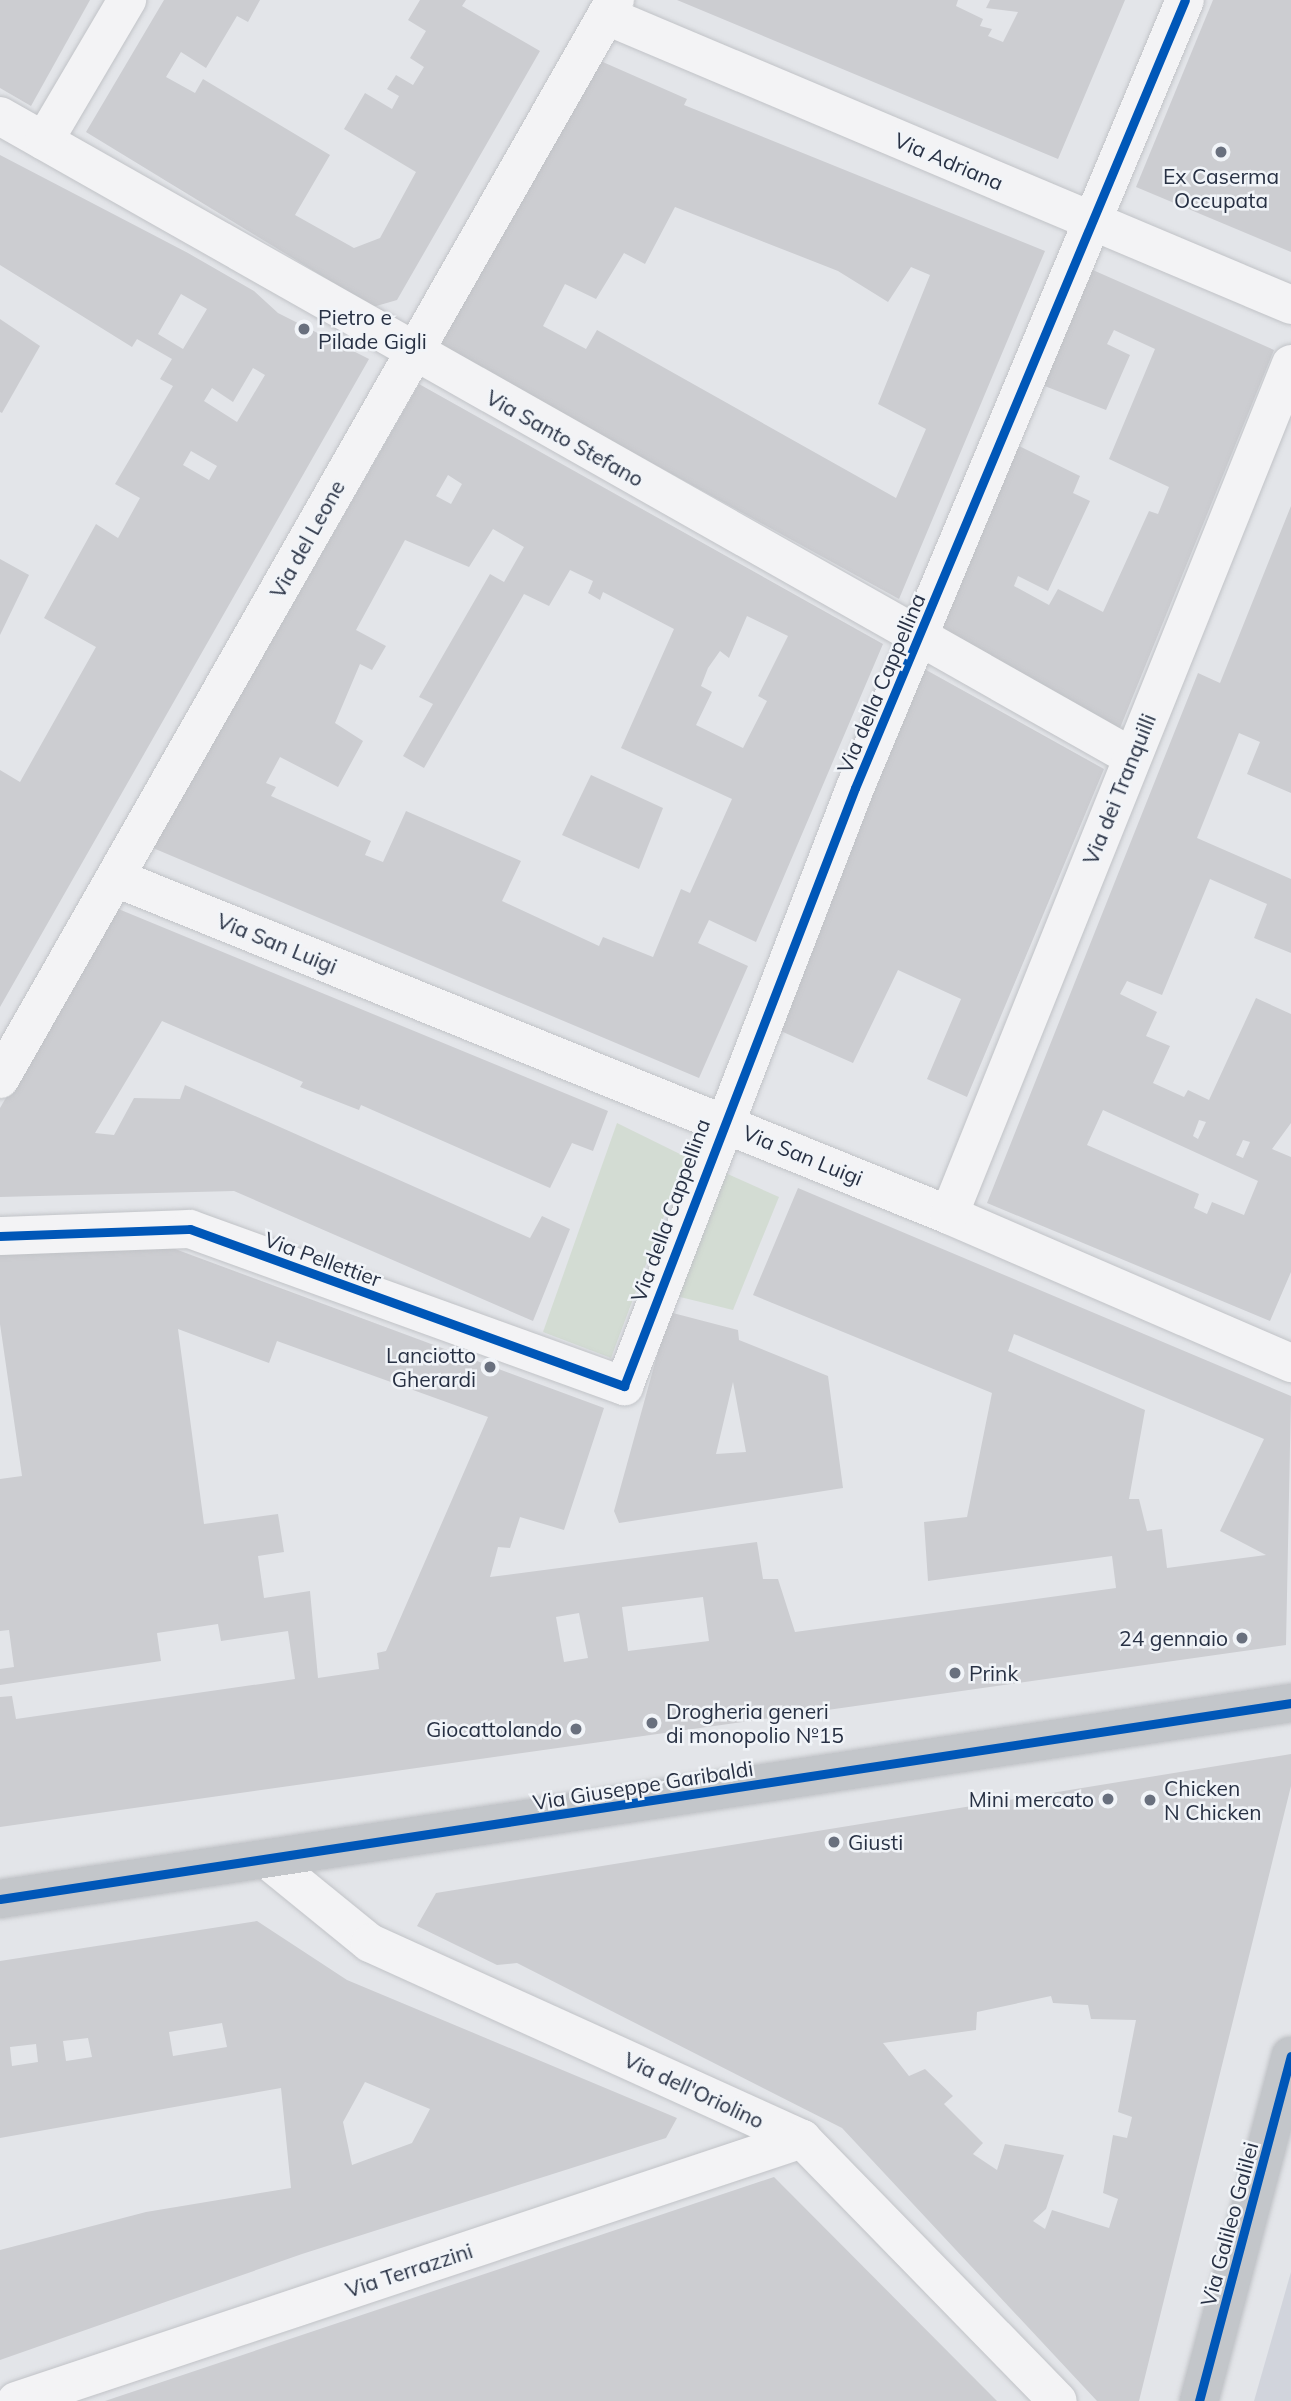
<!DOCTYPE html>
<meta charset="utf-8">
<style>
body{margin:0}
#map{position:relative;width:1291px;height:2401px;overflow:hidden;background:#e3e5e9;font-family:Mulish,sans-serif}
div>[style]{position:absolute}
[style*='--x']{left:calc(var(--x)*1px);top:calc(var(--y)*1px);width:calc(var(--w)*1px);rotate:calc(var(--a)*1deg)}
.built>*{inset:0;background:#d1d4dc}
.green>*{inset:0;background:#d3dcd3}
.building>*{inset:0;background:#cccdd1}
.roads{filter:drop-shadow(0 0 2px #c1c3c7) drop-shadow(0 0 2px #c1c3c7)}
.street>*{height:38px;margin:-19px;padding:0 19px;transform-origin:19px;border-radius:19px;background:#f3f3f5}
.secondary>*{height:38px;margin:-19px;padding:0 19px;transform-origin:19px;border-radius:19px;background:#c3c6ca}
.cycleway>*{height:9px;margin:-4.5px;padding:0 4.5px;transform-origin:4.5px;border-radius:4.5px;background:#0057b8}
.dots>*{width:19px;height:19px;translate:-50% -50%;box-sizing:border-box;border:4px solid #f1f4f8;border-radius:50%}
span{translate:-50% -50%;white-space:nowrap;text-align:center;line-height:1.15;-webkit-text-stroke:5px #f1f4f8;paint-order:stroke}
.street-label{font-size:21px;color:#283144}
.poi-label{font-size:21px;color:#283144}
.left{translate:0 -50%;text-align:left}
.right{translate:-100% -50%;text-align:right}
</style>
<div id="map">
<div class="built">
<div style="clip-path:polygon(1291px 2272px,1291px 2401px,1254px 2401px)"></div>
</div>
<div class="green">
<div style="clip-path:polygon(617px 1123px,686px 1157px,611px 1358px,543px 1332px)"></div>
<div style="clip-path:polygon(721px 1171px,779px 1197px,733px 1310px,672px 1295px)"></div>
</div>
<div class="building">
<div style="clip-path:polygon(0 0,90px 0,31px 106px,0 88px)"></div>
<div style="clip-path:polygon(164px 0,260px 0,248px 22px,237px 16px,206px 68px,181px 52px,166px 77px,195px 93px,203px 79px,330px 155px,295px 215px,354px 248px,380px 238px,416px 172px,344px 129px,365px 93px,392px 109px,399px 96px,387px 89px,396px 75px,413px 85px,424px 67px,410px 58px,426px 31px,408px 20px,420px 0,466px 0,462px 6px,540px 51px,397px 300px,373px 307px,86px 132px)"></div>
<div style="clip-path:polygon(677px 0,958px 0,956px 6px,983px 19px,980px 26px,992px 29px,988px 36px,1003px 42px,1018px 12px,986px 8px,990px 0,1125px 0,1058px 159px)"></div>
<div style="clip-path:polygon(1213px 0,1291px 0,1291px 252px,1136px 187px)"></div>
<div style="clip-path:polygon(evenodd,596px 59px,687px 99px,684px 105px,1045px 251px,899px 599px,434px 343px,596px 59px,675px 207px,838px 271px,888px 302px,911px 267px,930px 275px,878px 404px,926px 429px,896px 498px,597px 330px,586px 349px,543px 326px,565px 284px,596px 299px,624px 253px,645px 264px,675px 207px)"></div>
<div style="clip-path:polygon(evenodd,0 155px,188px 253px,254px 291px,278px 313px,369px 359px,0 1007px,0 770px,20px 782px,96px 647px,44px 618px,96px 524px,118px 538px,140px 498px,115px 484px,173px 386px,160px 379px,172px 359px,137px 339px,132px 347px,0 265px,0 155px,181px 294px,207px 309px,183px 349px,158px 334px,181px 294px,0 155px,253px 368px,265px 375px,237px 422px,204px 401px,212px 388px,233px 402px,253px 368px,0 155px,191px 451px,217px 466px,209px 480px,183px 465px,191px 451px)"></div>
<div style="clip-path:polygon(1086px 267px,1274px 350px,1118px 733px,936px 628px,1013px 443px,1080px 476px,1073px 493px,1090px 501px,1048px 591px,1018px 576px,1014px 586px,1049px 605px,1058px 589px,1103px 612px,1149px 511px,1158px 514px,1169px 487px,1109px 459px,1155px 349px,1114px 330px,1107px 344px,1130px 355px,1106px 410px,1037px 383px)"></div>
<div style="clip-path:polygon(0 319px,40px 346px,2px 413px,0 412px)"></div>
<div style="clip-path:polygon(evenodd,419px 384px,883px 644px,756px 942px,709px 920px,698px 943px,748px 966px,699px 1078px,153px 848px,419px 384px,448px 475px,462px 484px,451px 504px,436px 496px,448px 475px,419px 384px,493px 529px,524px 547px,504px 582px,490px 574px,419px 697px,433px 704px,403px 756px,424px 768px,524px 594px,549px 606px,570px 570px,593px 581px,588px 593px,600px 600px,603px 592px,674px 629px,621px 748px,732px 799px,690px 893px,681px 889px,653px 957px,603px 937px,599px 946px,502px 901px,521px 861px,406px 811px,383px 862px,365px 855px,371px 841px,271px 796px,276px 787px,266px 783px,280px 757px,338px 787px,363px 741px,335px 723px,360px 664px,372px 670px,386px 646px,356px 630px,405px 540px,469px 567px,493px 529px,419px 384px,747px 616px,788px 636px,758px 696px,767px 701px,743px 748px,696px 725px,712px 692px,701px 686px,708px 668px,720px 651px,729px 658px,747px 616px)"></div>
<div style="clip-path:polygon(evenodd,1291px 506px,1291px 793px,1247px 774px,1260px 742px,1239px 733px,1197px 838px,1291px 879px,1291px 953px,1254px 938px,1267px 904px,1210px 879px,1162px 995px,1127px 981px,1120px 994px,1157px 1012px,1146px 1036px,1170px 1046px,1153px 1083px,1184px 1097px,1188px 1090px,1209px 1100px,1256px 998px,1291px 1014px,1291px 1123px,1272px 1149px,1291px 1157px,1291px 1272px,1270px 1321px,987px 1203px,1198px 673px,1220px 683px,1291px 506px,1103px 1110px,1258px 1181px,1244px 1215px,1212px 1202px,1207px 1214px,1194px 1208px,1199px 1194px,1087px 1145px,1103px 1110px,1291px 506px,1199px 1120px,1206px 1122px,1198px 1139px,1193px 1136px,1199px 1120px,1291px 506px,1243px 1140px,1250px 1142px,1243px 1158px,1236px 1155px,1243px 1140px)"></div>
<div style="clip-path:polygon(0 559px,29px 575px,0 635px)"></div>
<div style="clip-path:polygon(919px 666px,1104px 769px,967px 1097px,927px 1079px,961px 999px,898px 970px,853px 1063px,774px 1028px)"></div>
<div style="clip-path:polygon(591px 775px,663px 808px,639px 869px,562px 835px)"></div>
<div style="clip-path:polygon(116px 908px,608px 1111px,593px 1151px,572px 1143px,550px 1188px,361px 1105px,359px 1110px,300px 1087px,303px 1082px,162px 1021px,95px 1133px,114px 1135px,134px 1098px,180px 1099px,185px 1085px,530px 1238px,542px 1216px,570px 1229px,533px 1321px,234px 1191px,0 1197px,0 1108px)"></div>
<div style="clip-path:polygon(evenodd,798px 1188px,1291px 1396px,1286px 1645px,0 1827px,0 1697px,12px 1696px,16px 1719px,295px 1679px,288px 1631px,221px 1641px,218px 1624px,157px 1633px,161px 1661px,0 1685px,0 1669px,14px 1667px,9px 1630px,0 1631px,0 1479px,22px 1476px,0 1324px,0 1253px,167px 1246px,604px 1408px,564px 1530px,520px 1517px,510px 1548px,498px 1547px,490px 1577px,757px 1542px,763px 1579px,778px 1579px,795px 1632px,1116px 1588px,1112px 1556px,928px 1581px,924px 1522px,967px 1517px,992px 1393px,753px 1295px,798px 1188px,178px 1329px,269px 1363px,277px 1341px,488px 1417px,386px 1651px,377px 1653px,379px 1669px,318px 1678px,310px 1591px,264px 1598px,258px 1556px,284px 1552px,278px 1514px,204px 1524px,178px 1329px,798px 1188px,1014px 1334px,1264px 1439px,1220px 1531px,1266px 1555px,1167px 1568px,1162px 1529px,1147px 1531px,1139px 1499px,1129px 1499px,1145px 1410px,1008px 1351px,1014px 1334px,798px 1188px,703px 1597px,709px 1641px,628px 1651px,622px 1607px,703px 1597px,798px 1188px,579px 1613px,588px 1658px,564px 1662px,556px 1617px,579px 1613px)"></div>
<div style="clip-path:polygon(evenodd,669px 1312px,738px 1330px,739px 1340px,828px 1376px,843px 1488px,619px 1523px,614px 1511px,669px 1312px,733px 1382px,746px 1452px,716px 1454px,733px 1382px)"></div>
<div style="clip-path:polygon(evenodd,1291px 1754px,1291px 1786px,1139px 2401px,1097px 2401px,842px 2128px,517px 1963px,497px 1965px,417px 1926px,436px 1893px,1291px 1754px,1051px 1996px,1053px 2003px,1088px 2005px,1091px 2019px,1136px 2020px,1118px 2112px,1132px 2117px,1127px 2138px,1113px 2135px,1103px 2193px,1118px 2199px,1109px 2228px,1052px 2210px,1045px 2229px,1033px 2221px,1046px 2209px,1064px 2155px,1005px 2144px,997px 2170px,973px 2154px,983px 2143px,944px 2104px,953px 2096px,925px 2069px,909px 2076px,883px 2043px,976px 2030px,977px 2012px,1051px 1996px)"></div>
<div style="clip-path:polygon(evenodd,257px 1921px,347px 1980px,677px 2118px,666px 2138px,302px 2254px,0 2360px,0 2250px,146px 2212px,291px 2188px,281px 2088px,0 2138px,0 1961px,257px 1921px,222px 2023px,227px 2047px,173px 2056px,169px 2032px,222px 2023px,257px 1921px,88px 2038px,92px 2057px,66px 2061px,63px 2041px,88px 2038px,257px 1921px,36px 2044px,38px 2062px,12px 2066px,10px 2047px,36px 2044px,257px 1921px,365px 2082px,430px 2109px,412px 2143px,352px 2165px,343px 2122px,365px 2082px)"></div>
<div style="clip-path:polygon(774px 2177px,997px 2401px,105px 2401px)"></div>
</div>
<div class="roads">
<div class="street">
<div style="--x:607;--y:16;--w:743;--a:22.9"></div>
<div style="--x:0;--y:116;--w:1301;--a:29.52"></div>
<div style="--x:44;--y:141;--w:164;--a:-59.5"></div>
<div style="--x:116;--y:878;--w:899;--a:22.03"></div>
<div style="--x:949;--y:1215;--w:373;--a:23.4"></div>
<div style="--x:0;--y:1079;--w:1242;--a:-60.32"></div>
<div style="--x:949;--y:1215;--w:917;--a:-68.11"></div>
<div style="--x:0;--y:1236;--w:190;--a:-2.1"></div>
<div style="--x:190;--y:1229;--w:462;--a:19.9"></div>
<div style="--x:624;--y:1386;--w:641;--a:-68.88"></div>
<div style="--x:855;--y:788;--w:854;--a:-67.28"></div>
<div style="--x:269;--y:1861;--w:130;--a:39.1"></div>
<div style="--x:370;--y:1943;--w:474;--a:24.4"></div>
<div style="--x:802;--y:2139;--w:366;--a:45.7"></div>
<div style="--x:16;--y:2401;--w:829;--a:-18.43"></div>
</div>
<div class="secondary">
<div style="--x:0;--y:1899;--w:1306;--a:-8.63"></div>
<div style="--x:1199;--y:2401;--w:357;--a:-75.1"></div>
</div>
</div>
<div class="cycleway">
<div style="--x:0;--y:1236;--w:190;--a:-2.1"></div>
<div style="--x:190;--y:1229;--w:462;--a:19.9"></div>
<div style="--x:624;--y:1386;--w:641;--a:-68.88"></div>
<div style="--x:855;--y:788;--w:854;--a:-67.28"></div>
<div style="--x:0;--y:1899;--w:1306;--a:-8.63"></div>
<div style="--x:1199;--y:2401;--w:357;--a:-75.1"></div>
</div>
<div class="dots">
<div style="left:1221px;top:152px;background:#69707e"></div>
<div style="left:304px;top:329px;background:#69707e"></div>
<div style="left:490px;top:1367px;background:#69707e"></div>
<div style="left:1242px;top:1638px;background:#69707e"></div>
<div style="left:955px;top:1673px;background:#69707e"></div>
<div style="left:652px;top:1723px;background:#69707e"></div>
<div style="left:576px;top:1729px;background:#69707e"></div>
<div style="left:1108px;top:1799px;background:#69707e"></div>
<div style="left:1150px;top:1800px;background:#69707e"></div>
<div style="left:834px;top:1842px;background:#69707e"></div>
</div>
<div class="street-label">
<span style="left:949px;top:161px;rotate:23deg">Via Adriana</span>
<span style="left:565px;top:438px;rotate:29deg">Via Santo Stefano</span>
<span style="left:307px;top:539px;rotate:-61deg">Via del Leone</span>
<span style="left:881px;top:683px;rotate:-67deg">Via della Cappellina</span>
<span style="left:1119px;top:789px;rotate:-68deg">Via dei Tranquilli</span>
<span style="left:277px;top:943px;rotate:22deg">Via San Luigi</span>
<span style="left:803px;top:1155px;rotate:22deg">Via San Luigi</span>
<span style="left:670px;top:1210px;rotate:-70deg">Via della Cappellina</span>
<span style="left:323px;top:1259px;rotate:20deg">Via Pellettier</span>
<span style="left:643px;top:1785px;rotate:-9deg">Via Giuseppe Garibaldi</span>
<span style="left:694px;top:2090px;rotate:25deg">Via dell'Oriolino</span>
<span style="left:1229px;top:2224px;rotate:-75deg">Via Galileo Galilei</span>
<span style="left:409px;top:2270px;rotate:-18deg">Via Terrazzini</span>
</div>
<div class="poi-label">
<span style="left:1221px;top:188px">Ex Caserma<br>Occupata</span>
<span class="left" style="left:318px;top:329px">Pietro e<br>Pilade Gigli</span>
<span class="right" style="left:476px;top:1367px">Lanciotto<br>Gherardi</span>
<span class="right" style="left:1228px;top:1638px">24 gennaio</span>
<span class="left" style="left:969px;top:1673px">Prink</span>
<span class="left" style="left:666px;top:1723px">Drogheria generi<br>di monopolio №15</span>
<span class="right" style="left:562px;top:1729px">Giocattolando</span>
<span class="left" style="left:1164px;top:1800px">Chicken<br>N Chicken</span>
<span class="right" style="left:1094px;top:1799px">Mini mercato</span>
<span class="left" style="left:848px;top:1842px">Giusti</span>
</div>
</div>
